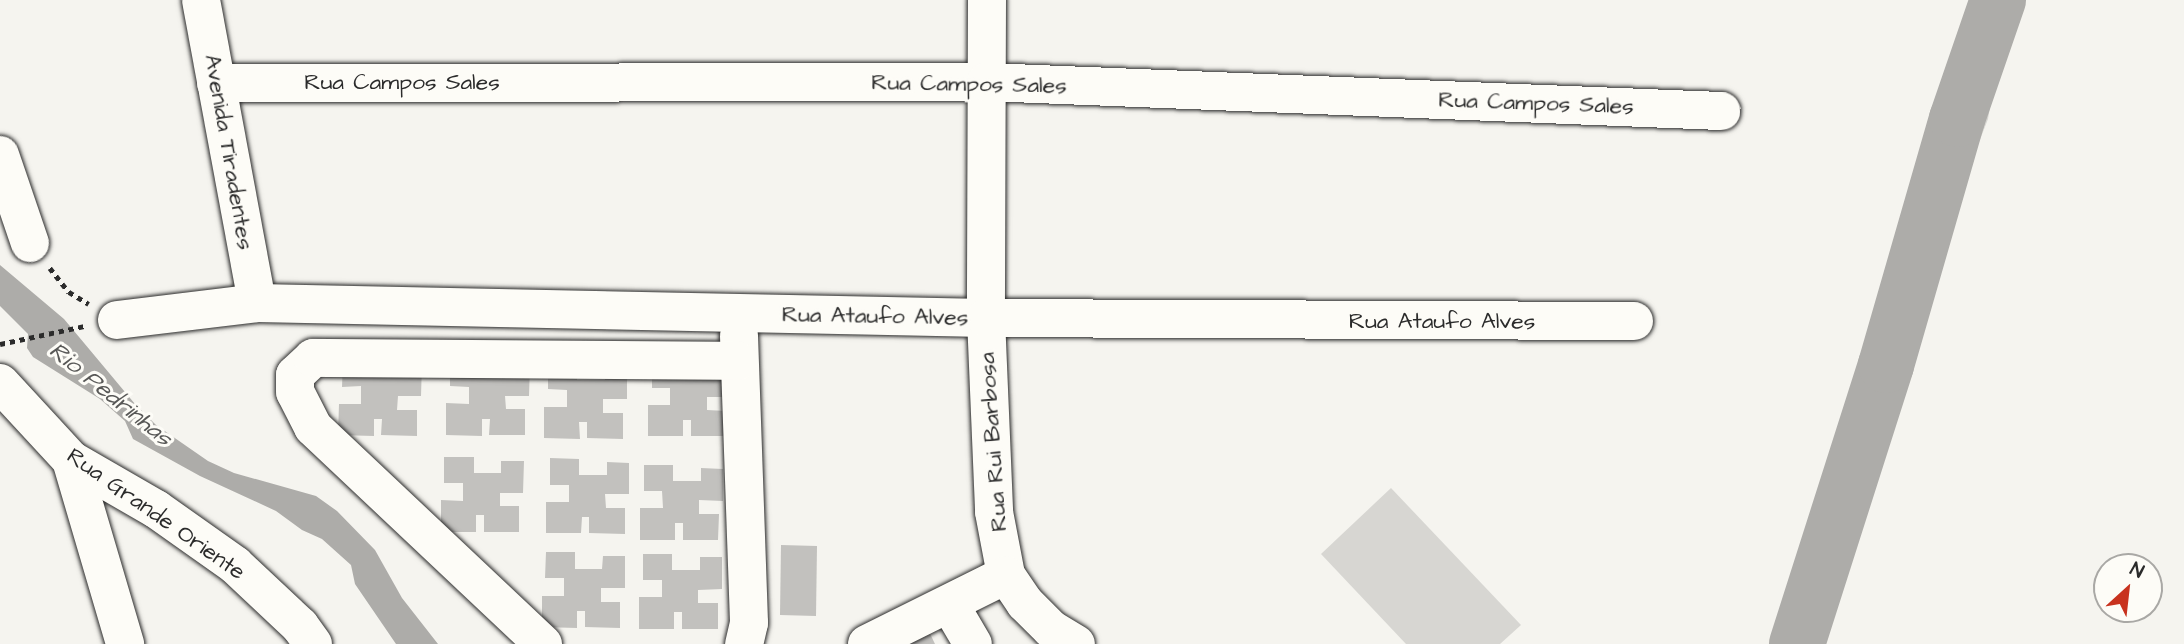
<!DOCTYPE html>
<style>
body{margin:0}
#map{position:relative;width:2184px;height:644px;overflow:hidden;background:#f5f4ef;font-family:"Architects Daughter",sans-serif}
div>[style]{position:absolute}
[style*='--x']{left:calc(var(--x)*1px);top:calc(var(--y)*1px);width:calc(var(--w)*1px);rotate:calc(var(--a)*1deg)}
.green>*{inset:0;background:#d7d6d2}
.water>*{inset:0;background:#adaca9}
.river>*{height:56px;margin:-28px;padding:0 28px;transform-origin:28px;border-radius:28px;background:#adaca9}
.building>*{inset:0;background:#c2c1be}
.path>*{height:4.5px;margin-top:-2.25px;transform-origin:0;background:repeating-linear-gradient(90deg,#2b2b2b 0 5px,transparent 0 10px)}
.roads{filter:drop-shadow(0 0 2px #2b2b2b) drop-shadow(0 0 2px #2b2b2b)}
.minor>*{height:38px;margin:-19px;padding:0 19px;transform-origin:19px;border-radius:19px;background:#fdfcf7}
span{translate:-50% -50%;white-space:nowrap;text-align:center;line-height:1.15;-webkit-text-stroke:6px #fdfcf7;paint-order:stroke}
.street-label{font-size:23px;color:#2b2b2b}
.water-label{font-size:24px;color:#585857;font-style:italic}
.north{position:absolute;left:2093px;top:553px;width:70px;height:70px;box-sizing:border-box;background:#fdfcf7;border:2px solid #a9a8a5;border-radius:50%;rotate:27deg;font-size:19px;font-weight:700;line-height:28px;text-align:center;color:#2b2b2b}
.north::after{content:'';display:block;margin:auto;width:24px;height:32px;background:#c8321e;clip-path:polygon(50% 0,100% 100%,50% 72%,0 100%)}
</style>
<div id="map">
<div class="green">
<div style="clip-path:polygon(1979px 0,2015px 0,2004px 25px,1988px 119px,1960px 191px,1928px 256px,1909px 328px,1904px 374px,1831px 576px,1814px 644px,1774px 644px,1864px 365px,1923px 151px)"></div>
<div style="clip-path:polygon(1391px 488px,1521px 625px,1500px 644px,1406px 644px,1321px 554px)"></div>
</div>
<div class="water">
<div style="clip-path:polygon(0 265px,64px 319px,135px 404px,156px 425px,208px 461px,234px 473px,316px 496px,337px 511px,375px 550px,402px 598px,438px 644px,396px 644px,355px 584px,351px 565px,322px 539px,302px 530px,276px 511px,200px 476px,133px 439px,125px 421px,100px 399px,33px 357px,27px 348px,28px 334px,0 306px)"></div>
</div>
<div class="river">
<div style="--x:1797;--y:644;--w:293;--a:-72.3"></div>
<div style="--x:1886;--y:365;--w:256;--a:-73.9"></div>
<div style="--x:1957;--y:119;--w:126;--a:-71"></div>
</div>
<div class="building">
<div style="clip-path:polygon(343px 360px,422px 364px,421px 396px,398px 396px,397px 410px,417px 410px,417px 436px,381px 435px,382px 419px,374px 419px,374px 436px,338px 435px,339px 404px,361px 404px,361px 386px,342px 387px)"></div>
<div style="clip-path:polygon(450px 360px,530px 365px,529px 396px,505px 396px,506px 409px,525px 409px,525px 435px,489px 435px,490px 419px,482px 419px,482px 436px,446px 435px,446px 403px,469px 404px,469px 387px,450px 386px)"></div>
<div style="clip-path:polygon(652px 361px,731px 366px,731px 397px,707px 397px,707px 410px,726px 411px,726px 436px,691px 436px,691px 420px,683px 420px,683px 436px,648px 436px,648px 405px,670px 405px,670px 388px,652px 388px)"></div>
<div style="clip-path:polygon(548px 363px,577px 363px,577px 380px,605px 380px,605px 367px,627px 368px,627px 399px,603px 399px,603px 413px,623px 413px,623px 439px,587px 438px,587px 422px,579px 422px,580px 439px,544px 438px,544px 407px,567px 407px,567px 390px,548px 389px)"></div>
<div style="clip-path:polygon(444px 457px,474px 457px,474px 473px,501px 473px,501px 461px,524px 461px,523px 493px,500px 493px,500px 506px,519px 506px,519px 532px,484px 532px,484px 515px,476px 515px,476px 532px,441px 532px,441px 500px,463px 501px,463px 483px,444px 483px)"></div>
<div style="clip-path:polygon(550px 458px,579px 459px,579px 475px,607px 475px,607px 462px,629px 463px,629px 494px,605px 494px,606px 508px,625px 508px,625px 534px,589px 533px,589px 517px,582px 517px,581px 533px,546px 533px,546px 502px,569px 502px,569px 485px,550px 485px)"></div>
<div style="clip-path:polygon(644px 465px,673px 465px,673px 481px,701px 481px,701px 468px,723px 469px,723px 501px,699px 500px,699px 514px,719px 514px,718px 540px,683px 540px,683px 523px,675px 523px,675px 540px,640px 540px,640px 508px,663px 508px,662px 491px,644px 491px)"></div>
<div style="clip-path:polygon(781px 545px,817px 546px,816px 616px,780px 615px)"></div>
<div style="clip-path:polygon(546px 552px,575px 552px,575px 569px,602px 569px,603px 556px,625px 556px,625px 588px,601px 588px,601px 602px,620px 602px,620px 628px,585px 627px,585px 611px,577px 611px,577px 628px,542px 627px,542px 596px,564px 596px,564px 578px,545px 578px)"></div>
<div style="clip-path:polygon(643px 554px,672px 554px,672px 570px,700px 570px,700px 557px,722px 557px,722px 589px,698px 590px,698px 603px,718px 603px,718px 629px,682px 629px,682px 612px,674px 612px,674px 629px,639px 629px,639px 597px,662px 597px,662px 580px,643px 580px)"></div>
<div style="clip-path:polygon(924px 621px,935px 644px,875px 644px)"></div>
</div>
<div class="path">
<div style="--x:50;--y:268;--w:31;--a:52"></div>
<div style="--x:69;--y:292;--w:23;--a:31"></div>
<div style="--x:0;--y:344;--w:87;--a:-12"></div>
</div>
<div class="roads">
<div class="minor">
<div style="--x:201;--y:0;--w:308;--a:79.5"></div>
<div style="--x:987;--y:0;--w:318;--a:90.2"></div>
<div style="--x:986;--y:318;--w:194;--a:87.6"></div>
<div style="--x:994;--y:512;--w:64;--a:79.2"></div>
<div style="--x:1006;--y:575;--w:34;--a:56"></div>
<div style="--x:1025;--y:603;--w:37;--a:45"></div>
<div style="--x:1051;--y:629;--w:29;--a:31"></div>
<div style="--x:216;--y:83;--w:770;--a:-0.07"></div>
<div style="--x:986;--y:82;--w:736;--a:2.26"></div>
<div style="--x:0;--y:155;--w:93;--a:71.2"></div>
<div style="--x:117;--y:320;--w:141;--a:-6.9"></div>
<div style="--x:257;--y:303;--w:729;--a:1.18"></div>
<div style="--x:986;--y:318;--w:648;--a:0.27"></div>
<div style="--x:739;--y:336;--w:287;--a:88"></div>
<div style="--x:749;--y:623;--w:22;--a:103"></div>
<div style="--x:0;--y:383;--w:105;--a:47.3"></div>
<div style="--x:71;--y:460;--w:98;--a:30"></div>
<div style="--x:156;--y:509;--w:97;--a:35.3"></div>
<div style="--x:235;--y:565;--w:89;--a:43.2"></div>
<div style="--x:300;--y:626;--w:22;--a:54"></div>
<div style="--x:71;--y:460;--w:192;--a:73.6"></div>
<div style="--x:950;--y:605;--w:45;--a:59.5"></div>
<div style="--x:543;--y:644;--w:316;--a:-136.7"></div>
<div style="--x:313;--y:427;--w:39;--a:-117"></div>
<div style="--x:295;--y:392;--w:17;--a:-90"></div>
<div style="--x:295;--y:375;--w:25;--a:-43"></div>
<div style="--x:313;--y:358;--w:425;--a:0.4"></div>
<div style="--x:867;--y:644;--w:155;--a:-26.4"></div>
</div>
</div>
<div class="street-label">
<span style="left:402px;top:82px">Rua Campos Sales</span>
<span style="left:969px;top:84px;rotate:1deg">Rua Campos Sales</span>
<span style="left:1536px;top:103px;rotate:2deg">Rua Campos Sales</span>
<span style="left:229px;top:152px;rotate:80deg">Avenida Tiradentes</span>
<span style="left:875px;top:316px;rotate:1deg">Rua Ataufo Alves</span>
<span style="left:1442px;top:321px">Rua Ataufo Alves</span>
<span style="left:993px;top:442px;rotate:-94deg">Rua Rui Barbosa</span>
<span style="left:156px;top:514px;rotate:35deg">Rua Grande Oriente</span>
</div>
<div class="water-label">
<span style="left:110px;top:395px;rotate:39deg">Rio Pedrinhas</span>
</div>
<div class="north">N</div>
</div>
